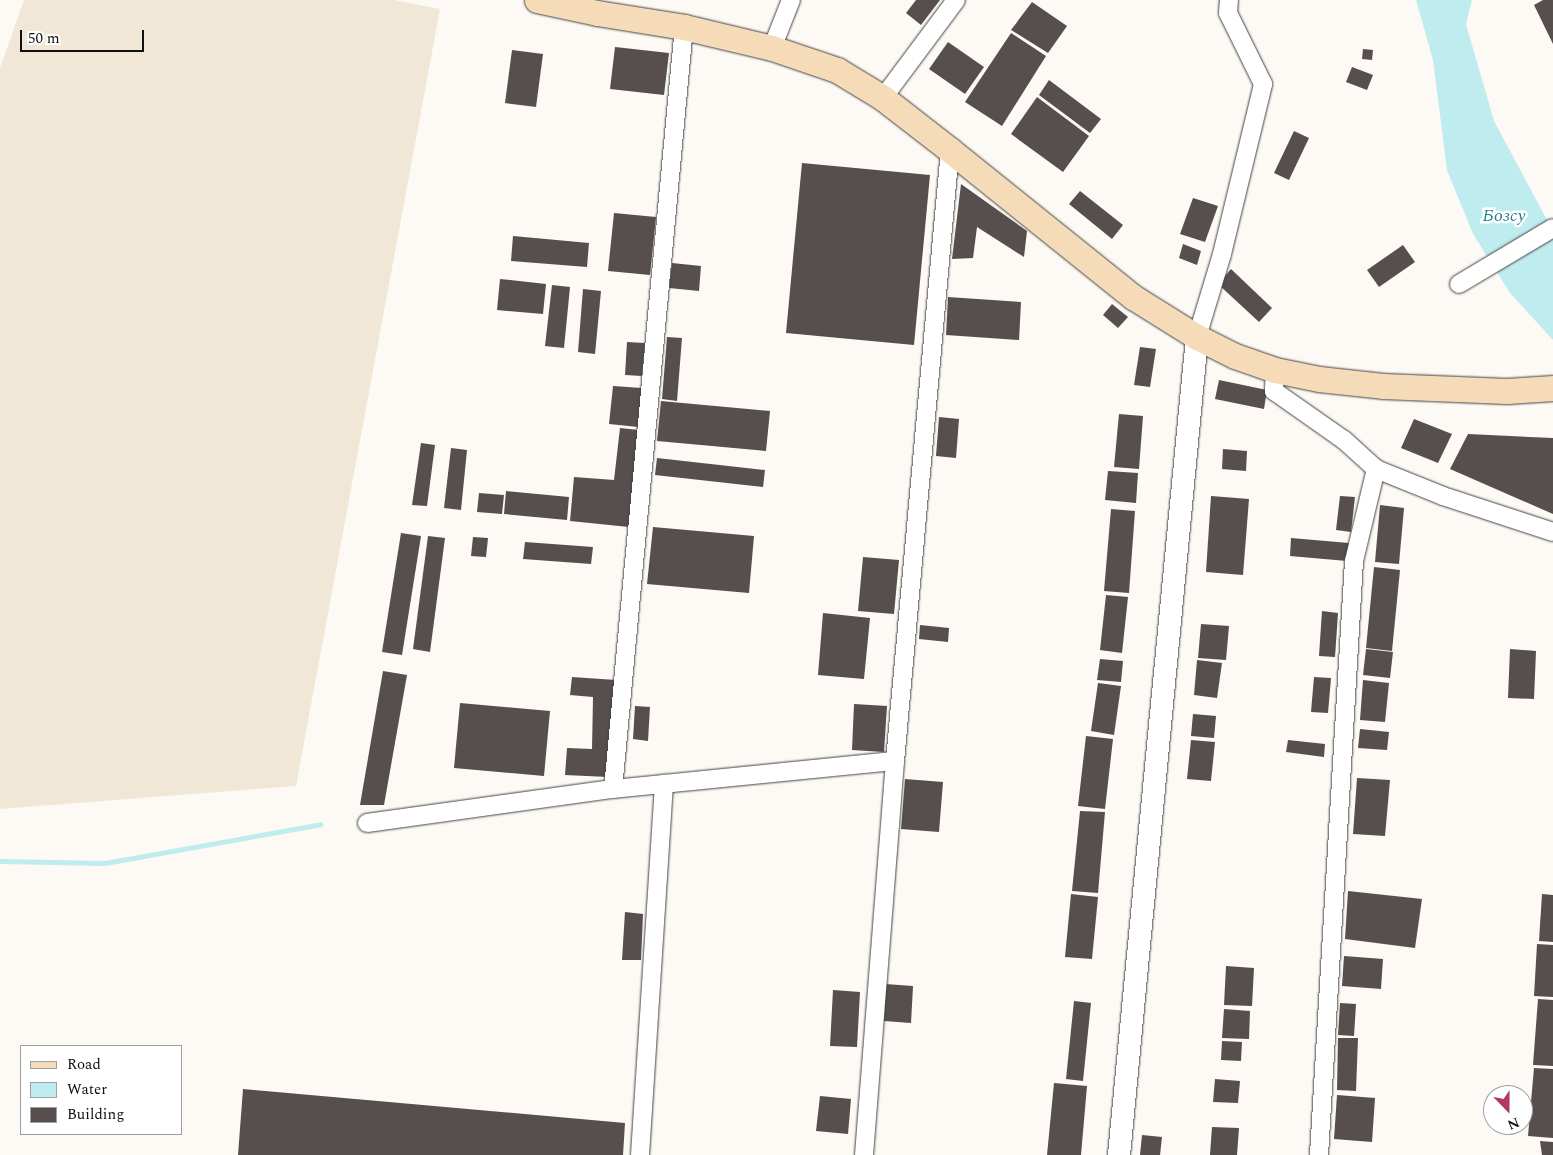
<!DOCTYPE html>
<meta charset="utf-8">
<style>
body{margin:0}
#map{position:relative;width:1553px;height:1155px;overflow:hidden;background:#fdf9f4;font-family:Spectral,serif}
div>[style]{position:absolute}
[style*='--x']{left:calc(var(--x)*1px);top:calc(var(--y)*1px);width:calc(var(--w)*1px);rotate:calc(var(--a)*1deg)}
.farmland>*{inset:0;background:#f1e7d7}
.water>*{inset:0;background:#bfecef}
.stream>*{height:5px;margin:-2.5px;padding:0 2.5px;transform-origin:2.5px;border-radius:2.5px;background:#bfecef}
.building>*{inset:0;background:#574e4e}
.roads{filter:drop-shadow(0 0 1px #434343) drop-shadow(0 0 1px #434343)}
.minor>*{height:18px;margin:-9px;padding:0 9px;transform-origin:9px;border-radius:9px;background:#fff}
.tertiary>*{height:22px;margin:-11px;padding:0 11px;transform-origin:11px;border-radius:11px;background:#fff}
.secondary>*{height:25px;margin:-12.5px;padding:0 12.5px;transform-origin:12.5px;border-radius:12.5px;background:#f5dbb8}
span{translate:-50% -50%;white-space:nowrap;text-align:center;line-height:1.15;-webkit-text-stroke:5px #fff;paint-order:stroke}
.water-label{font-size:18px;color:#277f8c;font-style:italic}
.legend{position:absolute;left:20px;top:1045px;width:162px;height:90px;box-sizing:border-box;background:#fff;border:1px solid #9f9f9f;margin:0;padding:6px 9px;list-style:none;font-size:15px;color:#101010}
.legend li{display:flex;align-items:center;gap:10px;height:25px}
.legend b{width:25px;border:1px solid #9f9f9f}
.north{position:absolute;left:1483px;top:1085px;width:50px;height:50px;box-sizing:border-box;background:#fff;border:1px solid #9f9f9f;border-radius:50%;rotate:158deg;font-size:14px;font-weight:700;line-height:20px;text-align:center;color:#101010}
.north::after{content:'';display:block;margin:auto;width:18px;height:22px;background:#af3963;clip-path:polygon(50% 0,100% 100%,50% 72%,0 100%)}
.scale{position:absolute;left:20px;top:30px;width:124px;height:22px;box-sizing:border-box;border:2px solid #101010;border-top:0;padding-left:6px;font-size:15px;line-height:18px;white-space:nowrap;color:#101010;-webkit-text-stroke:4px #fff;paint-order:stroke}
</style>
<div id="map">
<div class="farmland">
<div style="clip-path:polygon(24px 0,394px 0,440px 9px,296px 786px,0 809px,0 68px)"></div>
</div>
<div class="water">
<div style="clip-path:polygon(1416px 0,1472px 0,1466px 24px,1494px 121px,1553px 231px,1553px 340px,1510px 293px,1473px 234px,1447px 170px,1433px 60px)"></div>
</div>
<div class="stream">
<div style="--x:0;--y:861;--w:105;--a:1.1"></div>
<div style="--x:105;--y:863;--w:219;--a:-10.2"></div>
</div>
<div class="building">
<div style="clip-path:polygon(916px 0,940px 0,921px 25px,906px 13px)"></div>
<div style="clip-path:polygon(1543px 0,1553px 0,1553px 44px,1534px 5px)"></div>
<div style="clip-path:polygon(1032px 2px,1067px 26px,1048px 53px,1011px 30px)"></div>
<div style="clip-path:polygon(1011px 33px,1046px 56px,1002px 126px,965px 102px)"></div>
<div style="clip-path:polygon(948px 42px,984px 67px,965px 94px,929px 69px)"></div>
<div style="clip-path:polygon(615px 47px,669px 53px,664px 95px,610px 89px)"></div>
<div style="clip-path:polygon(1363px 49px,1373px 50px,1372px 60px,1362px 59px)"></div>
<div style="clip-path:polygon(512px 50px,543px 54px,536px 107px,505px 103px)"></div>
<div style="clip-path:polygon(1352px 67px,1373px 75px,1367px 90px,1346px 82px)"></div>
<div style="clip-path:polygon(1049px 80px,1101px 119px,1090px 133px,1039px 95px)"></div>
<div style="clip-path:polygon(1037px 97px,1089px 136px,1063px 172px,1011px 134px)"></div>
<div style="clip-path:polygon(1294px 131px,1309px 138px,1289px 180px,1274px 173px)"></div>
<div style="clip-path:polygon(802px 163px,930px 175px,914px 345px,786px 333px)"></div>
<div style="clip-path:polygon(961px 184px,1027px 231px,1024px 257px,977px 227px,973px 258px,952px 259px)"></div>
<div style="clip-path:polygon(1080px 191px,1123px 225px,1112px 239px,1069px 204px)"></div>
<div style="clip-path:polygon(1193px 198px,1218px 206px,1205px 242px,1180px 234px)"></div>
<div style="clip-path:polygon(614px 213px,656px 217px,650px 275px,608px 271px)"></div>
<div style="clip-path:polygon(513px 236px,589px 243px,587px 267px,511px 261px)"></div>
<div style="clip-path:polygon(1183px 244px,1201px 251px,1197px 265px,1179px 258px)"></div>
<div style="clip-path:polygon(1403px 245px,1415px 262px,1379px 287px,1367px 270px)"></div>
<div style="clip-path:polygon(672px 263px,701px 266px,699px 291px,669px 288px)"></div>
<div style="clip-path:polygon(1231px 269px,1272px 308px,1259px 322px,1218px 284px)"></div>
<div style="clip-path:polygon(500px 279px,546px 284px,543px 314px,497px 310px)"></div>
<div style="clip-path:polygon(552px 285px,570px 287px,564px 348px,545px 346px)"></div>
<div style="clip-path:polygon(583px 289px,601px 291px,595px 354px,578px 352px)"></div>
<div style="clip-path:polygon(948px 297px,1021px 302px,1019px 340px,946px 335px)"></div>
<div style="clip-path:polygon(1112px 304px,1128px 317px,1118px 328px,1103px 315px)"></div>
<div style="clip-path:polygon(667px 337px,682px 338px,677px 401px,662px 399px)"></div>
<div style="clip-path:polygon(627px 342px,645px 343px,642px 376px,625px 375px)"></div>
<div style="clip-path:polygon(1140px 347px,1156px 349px,1150px 387px,1134px 385px)"></div>
<div style="clip-path:polygon(1219px 380px,1267px 390px,1264px 409px,1215px 399px)"></div>
<div style="clip-path:polygon(613px 386px,642px 388px,638px 427px,609px 424px)"></div>
<div style="clip-path:polygon(661px 401px,770px 411px,766px 451px,657px 441px)"></div>
<div style="clip-path:polygon(1119px 414px,1143px 416px,1139px 469px,1114px 467px)"></div>
<div style="clip-path:polygon(939px 417px,959px 419px,956px 458px,936px 456px)"></div>
<div style="clip-path:polygon(1414px 419px,1452px 434px,1438px 463px,1401px 448px)"></div>
<div style="clip-path:polygon(620px 428px,639px 430px,629px 527px,570px 521px,574px 477px,614px 480px)"></div>
<div style="clip-path:polygon(1468px 434px,1553px 438px,1553px 514px,1450px 469px)"></div>
<div style="clip-path:polygon(421px 443px,435px 445px,427px 506px,412px 505px)"></div>
<div style="clip-path:polygon(451px 448px,467px 450px,461px 510px,444px 508px)"></div>
<div style="clip-path:polygon(1223px 449px,1247px 451px,1246px 471px,1222px 469px)"></div>
<div style="clip-path:polygon(657px 458px,765px 470px,763px 487px,655px 475px)"></div>
<div style="clip-path:polygon(1108px 471px,1138px 473px,1136px 503px,1105px 500px)"></div>
<div style="clip-path:polygon(506px 491px,569px 497px,567px 520px,504px 514px)"></div>
<div style="clip-path:polygon(479px 493px,504px 495px,502px 514px,477px 512px)"></div>
<div style="clip-path:polygon(1211px 496px,1249px 499px,1243px 575px,1206px 572px)"></div>
<div style="clip-path:polygon(1340px 496px,1355px 497px,1351px 532px,1336px 530px)"></div>
<div style="clip-path:polygon(1380px 505px,1404px 508px,1399px 564px,1375px 562px)"></div>
<div style="clip-path:polygon(1111px 509px,1135px 511px,1129px 593px,1104px 591px)"></div>
<div style="clip-path:polygon(653px 527px,754px 536px,749px 593px,647px 584px)"></div>
<div style="clip-path:polygon(401px 533px,421px 536px,402px 655px,382px 652px)"></div>
<div style="clip-path:polygon(428px 536px,445px 538px,430px 652px,413px 649px)"></div>
<div style="clip-path:polygon(473px 537px,488px 538px,486px 557px,471px 556px)"></div>
<div style="clip-path:polygon(1291px 538px,1349px 543px,1347px 561px,1290px 556px)"></div>
<div style="clip-path:polygon(525px 542px,593px 547px,591px 564px,523px 559px)"></div>
<div style="clip-path:polygon(863px 557px,899px 560px,894px 614px,858px 611px)"></div>
<div style="clip-path:polygon(1374px 567px,1400px 570px,1392px 651px,1366px 648px)"></div>
<div style="clip-path:polygon(1106px 595px,1128px 597px,1122px 653px,1100px 650px)"></div>
<div style="clip-path:polygon(1322px 611px,1338px 613px,1335px 657px,1319px 656px)"></div>
<div style="clip-path:polygon(823px 613px,870px 618px,864px 679px,818px 675px)"></div>
<div style="clip-path:polygon(1201px 624px,1229px 626px,1226px 660px,1198px 658px)"></div>
<div style="clip-path:polygon(920px 625px,949px 628px,948px 642px,919px 639px)"></div>
<div style="clip-path:polygon(1366px 649px,1393px 652px,1390px 678px,1363px 675px)"></div>
<div style="clip-path:polygon(1510px 649px,1536px 651px,1534px 699px,1508px 698px)"></div>
<div style="clip-path:polygon(1100px 659px,1123px 661px,1121px 682px,1097px 680px)"></div>
<div style="clip-path:polygon(1197px 660px,1222px 663px,1217px 698px,1194px 695px)"></div>
<div style="clip-path:polygon(383px 671px,407px 675px,384px 805px,360px 805px)"></div>
<div style="clip-path:polygon(572px 677px,616px 680px,608px 777px,565px 775px,567px 748px,592px 749px,593px 697px,570px 695px)"></div>
<div style="clip-path:polygon(1314px 677px,1331px 678px,1328px 713px,1311px 712px)"></div>
<div style="clip-path:polygon(1363px 680px,1389px 683px,1385px 722px,1360px 720px)"></div>
<div style="clip-path:polygon(1098px 683px,1121px 686px,1114px 735px,1091px 731px)"></div>
<div style="clip-path:polygon(460px 703px,550px 711px,544px 776px,454px 768px)"></div>
<div style="clip-path:polygon(854px 704px,887px 706px,884px 752px,852px 750px)"></div>
<div style="clip-path:polygon(635px 706px,650px 707px,648px 741px,633px 739px)"></div>
<div style="clip-path:polygon(1193px 714px,1216px 716px,1214px 738px,1191px 736px)"></div>
<div style="clip-path:polygon(1360px 729px,1389px 732px,1387px 750px,1358px 748px)"></div>
<div style="clip-path:polygon(1086px 736px,1113px 739px,1105px 809px,1078px 806px)"></div>
<div style="clip-path:polygon(1191px 740px,1215px 742px,1211px 781px,1187px 779px)"></div>
<div style="clip-path:polygon(1288px 740px,1325px 744px,1324px 757px,1286px 752px)"></div>
<div style="clip-path:polygon(1357px 778px,1390px 780px,1385px 836px,1353px 834px)"></div>
<div style="clip-path:polygon(905px 779px,943px 782px,939px 832px,901px 829px)"></div>
<div style="clip-path:polygon(1080px 811px,1105px 812px,1098px 893px,1072px 891px)"></div>
<div style="clip-path:polygon(1348px 891px,1422px 899px,1415px 948px,1345px 939px)"></div>
<div style="clip-path:polygon(1071px 894px,1098px 897px,1092px 959px,1065px 957px)"></div>
<div style="clip-path:polygon(1542px 894px,1553px 895px,1553px 942px,1539px 941px)"></div>
<div style="clip-path:polygon(625px 912px,643px 914px,641px 960px,622px 960px)"></div>
<div style="clip-path:polygon(1537px 944px,1553px 945px,1553px 997px,1534px 996px)"></div>
<div style="clip-path:polygon(1344px 956px,1383px 959px,1381px 989px,1342px 986px)"></div>
<div style="clip-path:polygon(1226px 966px,1254px 968px,1252px 1006px,1224px 1005px)"></div>
<div style="clip-path:polygon(885px 984px,913px 986px,911px 1023px,884px 1021px)"></div>
<div style="clip-path:polygon(833px 990px,860px 992px,857px 1047px,830px 1046px)"></div>
<div style="clip-path:polygon(1538px 999px,1553px 1000px,1553px 1066px,1533px 1065px)"></div>
<div style="clip-path:polygon(1074px 1001px,1091px 1003px,1083px 1081px,1066px 1079px)"></div>
<div style="clip-path:polygon(1340px 1003px,1356px 1004px,1354px 1036px,1338px 1035px)"></div>
<div style="clip-path:polygon(1224px 1009px,1250px 1011px,1249px 1039px,1222px 1038px)"></div>
<div style="clip-path:polygon(1338px 1038px,1358px 1038px,1356px 1091px,1337px 1090px)"></div>
<div style="clip-path:polygon(1222px 1041px,1242px 1042px,1241px 1061px,1221px 1060px)"></div>
<div style="clip-path:polygon(1534px 1068px,1553px 1069px,1553px 1138px,1528px 1136px)"></div>
<div style="clip-path:polygon(1215px 1079px,1240px 1081px,1238px 1103px,1213px 1102px)"></div>
<div style="clip-path:polygon(1054px 1083px,1087px 1086px,1081px 1155px,1047px 1155px)"></div>
<div style="clip-path:polygon(243px 1089px,625px 1123px,623px 1155px,238px 1155px)"></div>
<div style="clip-path:polygon(1337px 1095px,1375px 1098px,1372px 1142px,1334px 1139px)"></div>
<div style="clip-path:polygon(820px 1096px,851px 1099px,848px 1134px,816px 1131px)"></div>
<div style="clip-path:polygon(1212px 1127px,1239px 1128px,1237px 1155px,1210px 1155px)"></div>
<div style="clip-path:polygon(1142px 1135px,1162px 1137px,1160px 1155px,1140px 1155px)"></div>
<div style="clip-path:polygon(1540px 1141px,1553px 1142px,1553px 1155px,1542px 1155px)"></div>
</div>
<div class="roads">
<div class="minor">
<div style="--x:772;--y:48;--w:52;--a:-68.4"></div>
<div style="--x:883;--y:98;--w:122;--a:-53.3"></div>
<div style="--x:1459;--y:284;--w:109;--a:-30.8"></div>
<div style="--x:1197;--y:337;--w:87;--a:-73.2"></div>
<div style="--x:1222;--y:254;--w:175;--a:-76.4"></div>
<div style="--x:1263;--y:84;--w:79;--a:-116.2"></div>
<div style="--x:1228;--y:13;--w:13;--a:-86"></div>
<div style="--x:1275;--y:370;--w:21;--a:93"></div>
<div style="--x:1274;--y:391;--w:85;--a:35"></div>
<div style="--x:1344;--y:440;--w:43;--a:42.2"></div>
<div style="--x:1376;--y:469;--w:72;--a:21.9"></div>
<div style="--x:1443;--y:496;--w:116;--a:18.1"></div>
<div style="--x:613;--y:789;--w:765;--a:-84.68"></div>
<div style="--x:367;--y:823;--w:248;--a:-7.9"></div>
<div style="--x:613;--y:789;--w:283;--a:-5.7"></div>
<div style="--x:640;--y:1155;--w:372;--a:-86.3"></div>
<div style="--x:864;--y:1155;--w:395;--a:-85.5"></div>
<div style="--x:895;--y:761;--w:613;--a:-84.86"></div>
<div style="--x:1319;--y:1155;--w:595;--a:-86.63"></div>
<div style="--x:1354;--y:561;--w:95;--a:-76.6"></div>
</div>
<div class="tertiary">
<div style="--x:1119;--y:1155;--w:822;--a:-84.55"></div>
</div>
<div class="secondary">
<div style="--x:537;--y:0;--w:61;--a:12.2"></div>
<div style="--x:597;--y:13;--w:88;--a:9.1"></div>
<div style="--x:684;--y:27;--w:90;--a:13.4"></div>
<div style="--x:772;--y:48;--w:69;--a:18.7"></div>
<div style="--x:837;--y:70;--w:54;--a:31.3"></div>
<div style="--x:883;--y:98;--w:85;--a:37.8"></div>
<div style="--x:950;--y:150;--w:235;--a:38.8"></div>
<div style="--x:1133;--y:297;--w:75;--a:32"></div>
<div style="--x:1197;--y:337;--w:42;--a:26.6"></div>
<div style="--x:1235;--y:356;--w:42;--a:19.3"></div>
<div style="--x:1275;--y:370;--w:45;--a:11.6"></div>
<div style="--x:1319;--y:379;--w:64;--a:6.2"></div>
<div style="--x:1383;--y:386;--w:124;--a:2.3"></div>
<div style="--x:1507;--y:391;--w:46;--a:-3.7"></div>
</div>
</div>
<div class="water-label">
<span style="left:1504px;top:216px">Бозсу</span>
</div>
<ul class="legend">
<li><b style="height:6px;background:#f5dbb8"></b>Road</li>
<li><b style="height:14px;background:#bfecef"></b>Water</li>
<li><b style="height:14px;background:#574e4e"></b>Building</li>
</ul>
<div class="north">N</div>
<div class="scale">50 m</div>
</div>
